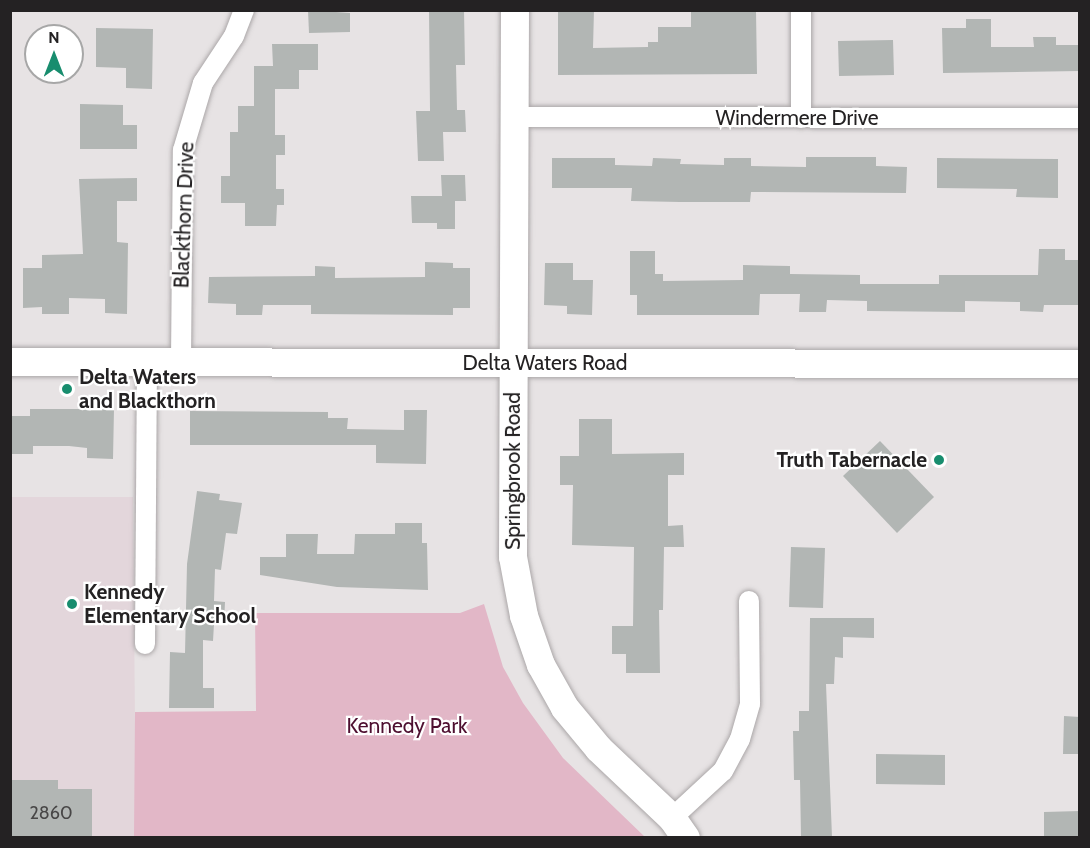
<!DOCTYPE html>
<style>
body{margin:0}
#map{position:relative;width:1090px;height:848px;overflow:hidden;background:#e7e3e4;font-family:Cabin,sans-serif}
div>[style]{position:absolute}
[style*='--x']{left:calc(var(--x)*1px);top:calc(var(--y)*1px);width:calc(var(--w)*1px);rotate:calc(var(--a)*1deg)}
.built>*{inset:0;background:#e3d6db}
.green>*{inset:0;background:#e2b7c7}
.building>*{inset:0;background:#b2b6b4}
.roads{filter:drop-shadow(0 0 2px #aba7a8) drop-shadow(0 0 2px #aba7a8)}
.street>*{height:20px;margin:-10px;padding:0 10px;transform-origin:10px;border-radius:10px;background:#fff}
.secondary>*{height:28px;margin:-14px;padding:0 14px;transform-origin:14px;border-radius:14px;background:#fff}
.dots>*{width:16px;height:16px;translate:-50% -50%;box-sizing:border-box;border:3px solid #fff;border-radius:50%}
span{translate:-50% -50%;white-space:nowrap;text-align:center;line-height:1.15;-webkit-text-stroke:4.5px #fff;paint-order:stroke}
.number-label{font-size:18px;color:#484747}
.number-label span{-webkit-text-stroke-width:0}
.street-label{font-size:21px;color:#242223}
.poi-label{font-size:21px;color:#242223;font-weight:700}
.left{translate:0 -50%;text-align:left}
.right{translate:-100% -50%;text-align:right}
.park-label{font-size:21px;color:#4e0f30}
.frame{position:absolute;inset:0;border:12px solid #242223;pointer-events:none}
.north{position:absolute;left:24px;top:24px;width:60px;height:60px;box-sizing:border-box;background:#fff;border:2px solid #a7a7a7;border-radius:50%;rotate:0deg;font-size:16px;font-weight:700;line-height:24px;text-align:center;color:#242223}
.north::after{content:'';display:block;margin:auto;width:21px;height:27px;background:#188d6e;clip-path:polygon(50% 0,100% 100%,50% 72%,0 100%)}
</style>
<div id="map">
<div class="built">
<div style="clip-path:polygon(10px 497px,133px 497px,136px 837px,11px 837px)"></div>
</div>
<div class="green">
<div style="clip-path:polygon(484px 604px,503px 667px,523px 703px,563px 758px,645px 837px,134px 837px,135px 712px,256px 711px,255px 613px,460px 613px)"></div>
</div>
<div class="building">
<div style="clip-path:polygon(308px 10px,350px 13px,350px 32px,309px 33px)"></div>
<div style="clip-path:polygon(429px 10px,464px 10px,465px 65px,456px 65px,457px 110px,465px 110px,466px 132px,443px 132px,444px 161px,418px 161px,416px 111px,430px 111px)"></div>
<div style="clip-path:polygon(558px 10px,594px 10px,593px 48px,648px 47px,648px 42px,658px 42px,658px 27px,691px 27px,691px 12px,756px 11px,757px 74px,558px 75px)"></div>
<div style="clip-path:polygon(966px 19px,991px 19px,991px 47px,1034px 47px,1033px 37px,1056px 37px,1056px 45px,1080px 45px,1080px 71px,943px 73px,942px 28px,966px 28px)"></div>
<div style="clip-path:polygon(96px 28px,153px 29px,152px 89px,126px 88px,126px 68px,96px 67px)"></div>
<div style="clip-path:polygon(893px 40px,894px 75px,839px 76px,838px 41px)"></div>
<div style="clip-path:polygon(272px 44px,318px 44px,318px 70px,299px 70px,299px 89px,275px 89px,275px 135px,285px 135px,285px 155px,276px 155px,276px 189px,284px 189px,284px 205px,277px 205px,276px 226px,245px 226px,245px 203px,221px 203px,221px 176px,230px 176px,230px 132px,238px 132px,238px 106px,254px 106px,254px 66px,273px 66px)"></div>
<div style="clip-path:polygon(80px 104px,123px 105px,123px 125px,137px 125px,137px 149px,80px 149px)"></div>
<div style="clip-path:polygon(806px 157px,876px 157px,876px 166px,907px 167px,906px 193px,751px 192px,750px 202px,680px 202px,631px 201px,632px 188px,552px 188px,552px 158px,615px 158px,615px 165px,652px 166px,653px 158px,681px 159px,680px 164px,724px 165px,724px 158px,751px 158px,751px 166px,806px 167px)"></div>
<div style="clip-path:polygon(937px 158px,1058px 159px,1058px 198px,1016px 197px,1017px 189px,937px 188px)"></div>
<div style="clip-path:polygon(441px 175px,465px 175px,466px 201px,455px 201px,455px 229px,437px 229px,437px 223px,412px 223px,411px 196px,442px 196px)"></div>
<div style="clip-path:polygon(137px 178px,137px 201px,117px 201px,117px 242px,128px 243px,127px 314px,105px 313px,105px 299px,69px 298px,69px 314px,42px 314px,42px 307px,23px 308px,23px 268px,42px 268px,42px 255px,83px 254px,79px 179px)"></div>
<div style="clip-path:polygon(1039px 249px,1065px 249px,1065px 260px,1080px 260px,1080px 305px,1044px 305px,1043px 312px,1020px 311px,1020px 302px,965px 301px,965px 312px,867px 311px,867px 301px,827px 300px,826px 312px,799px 312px,800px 294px,760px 294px,759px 315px,637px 315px,637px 295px,630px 295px,630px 251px,655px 251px,655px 274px,663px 274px,663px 281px,743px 280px,743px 265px,790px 266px,790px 274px,860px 275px,860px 284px,939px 284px,939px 275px,1038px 275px)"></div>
<div style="clip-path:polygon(425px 262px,453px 263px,453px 268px,470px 268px,470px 308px,453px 308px,453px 315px,311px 314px,311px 305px,263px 305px,262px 315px,236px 315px,236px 304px,208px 303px,209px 277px,315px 276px,315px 266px,335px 267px,335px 278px,425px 277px)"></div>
<div style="clip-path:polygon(545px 263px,573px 263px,573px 280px,593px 280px,592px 315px,567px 314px,567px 306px,544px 305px)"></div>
<div style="clip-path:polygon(30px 409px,114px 409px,113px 459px,87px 458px,87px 448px,69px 446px,33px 446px,33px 454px,10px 454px,10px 416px,30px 416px)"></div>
<div style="clip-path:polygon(404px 410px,427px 410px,426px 464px,376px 463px,376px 445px,190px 445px,190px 411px,328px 412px,328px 418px,348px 418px,347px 429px,404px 430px)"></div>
<div style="clip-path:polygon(579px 419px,612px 419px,612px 454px,684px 453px,684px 475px,668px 475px,668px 526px,683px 525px,684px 547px,664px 547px,663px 610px,659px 610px,660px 673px,626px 673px,626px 654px,612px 654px,612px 626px,633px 626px,634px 547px,572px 545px,573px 485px,560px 485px,560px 456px,579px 456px)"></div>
<div style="clip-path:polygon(880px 441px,934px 497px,897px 533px,843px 476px)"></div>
<div style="clip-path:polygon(197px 491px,220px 494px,219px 500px,242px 503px,237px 534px,226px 533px,221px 570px,215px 569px,214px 601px,225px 602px,224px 624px,214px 624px,213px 641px,203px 640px,203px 688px,214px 688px,214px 708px,169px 708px,170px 652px,185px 653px,187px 564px)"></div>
<div style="clip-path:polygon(395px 523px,422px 523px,422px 543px,427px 543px,428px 590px,337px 587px,260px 575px,260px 557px,286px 557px,286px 534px,318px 534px,317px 554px,354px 554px,355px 534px,395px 534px)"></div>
<div style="clip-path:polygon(791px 547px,825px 548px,823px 608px,789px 607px)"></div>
<div style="clip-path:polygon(810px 618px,874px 618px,874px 638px,843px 637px,843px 658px,835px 657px,834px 684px,826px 684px,832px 837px,801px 837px,800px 780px,794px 780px,793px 731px,799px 731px,799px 711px,809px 711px)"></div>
<div style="clip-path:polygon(1064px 716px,1080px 717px,1080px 754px,1063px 754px)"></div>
<div style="clip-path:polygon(876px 754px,945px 755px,945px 785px,876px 784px)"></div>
<div style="clip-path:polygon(10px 780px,58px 780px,58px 789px,92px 789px,92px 837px,10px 837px)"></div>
<div style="clip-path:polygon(1080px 811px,1080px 836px,1044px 836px,1044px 812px)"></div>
</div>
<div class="roads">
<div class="street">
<div style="--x:515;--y:117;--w:565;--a:0.1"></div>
<div style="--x:801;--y:118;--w:108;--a:-90"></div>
<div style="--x:181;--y:362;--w:212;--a:-89.5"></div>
<div style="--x:183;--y:150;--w:70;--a:-73.4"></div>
<div style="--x:203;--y:83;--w:56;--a:-56.6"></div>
<div style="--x:234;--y:36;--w:28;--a:-69"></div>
<div style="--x:145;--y:644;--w:282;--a:-89.6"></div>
<div style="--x:672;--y:818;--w:69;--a:-42.7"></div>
<div style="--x:723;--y:771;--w:36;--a:-62"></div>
<div style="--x:740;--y:739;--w:37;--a:-74"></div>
<div style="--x:750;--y:703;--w:102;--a:-90.6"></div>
</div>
<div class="secondary">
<div style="--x:515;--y:10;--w:547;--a:90.21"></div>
<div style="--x:513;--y:557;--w:60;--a:79.4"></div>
<div style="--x:524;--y:616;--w:52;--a:70.9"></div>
<div style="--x:541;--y:665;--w:49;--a:60.8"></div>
<div style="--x:565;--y:708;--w:53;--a:50.3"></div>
<div style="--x:599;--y:749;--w:100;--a:43.4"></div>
<div style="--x:672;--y:818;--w:24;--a:55"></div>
<div style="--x:10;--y:362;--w:1070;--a:0.11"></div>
</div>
</div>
<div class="dots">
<div style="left:67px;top:389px;background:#188d6e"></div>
<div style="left:939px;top:460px;background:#188d6e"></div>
<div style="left:72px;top:604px;background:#188d6e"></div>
</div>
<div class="number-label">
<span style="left:51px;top:813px">2860</span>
</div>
<div class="street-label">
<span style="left:797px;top:118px">Windermere Drive</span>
<span style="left:184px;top:215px;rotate:-88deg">Blackthorn Drive</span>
<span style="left:545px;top:363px">Delta Waters Road</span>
<span style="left:513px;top:471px;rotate:-90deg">Springbrook Road</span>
</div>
<div class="poi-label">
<span class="left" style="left:79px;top:389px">Delta Waters<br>and Blackthorn</span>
<span class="right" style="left:927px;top:460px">Truth Tabernacle</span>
<span class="left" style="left:84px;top:604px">Kennedy<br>Elementary School</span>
</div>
<div class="park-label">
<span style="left:407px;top:726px">Kennedy Park</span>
</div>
<div class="frame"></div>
<div class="north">N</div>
</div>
